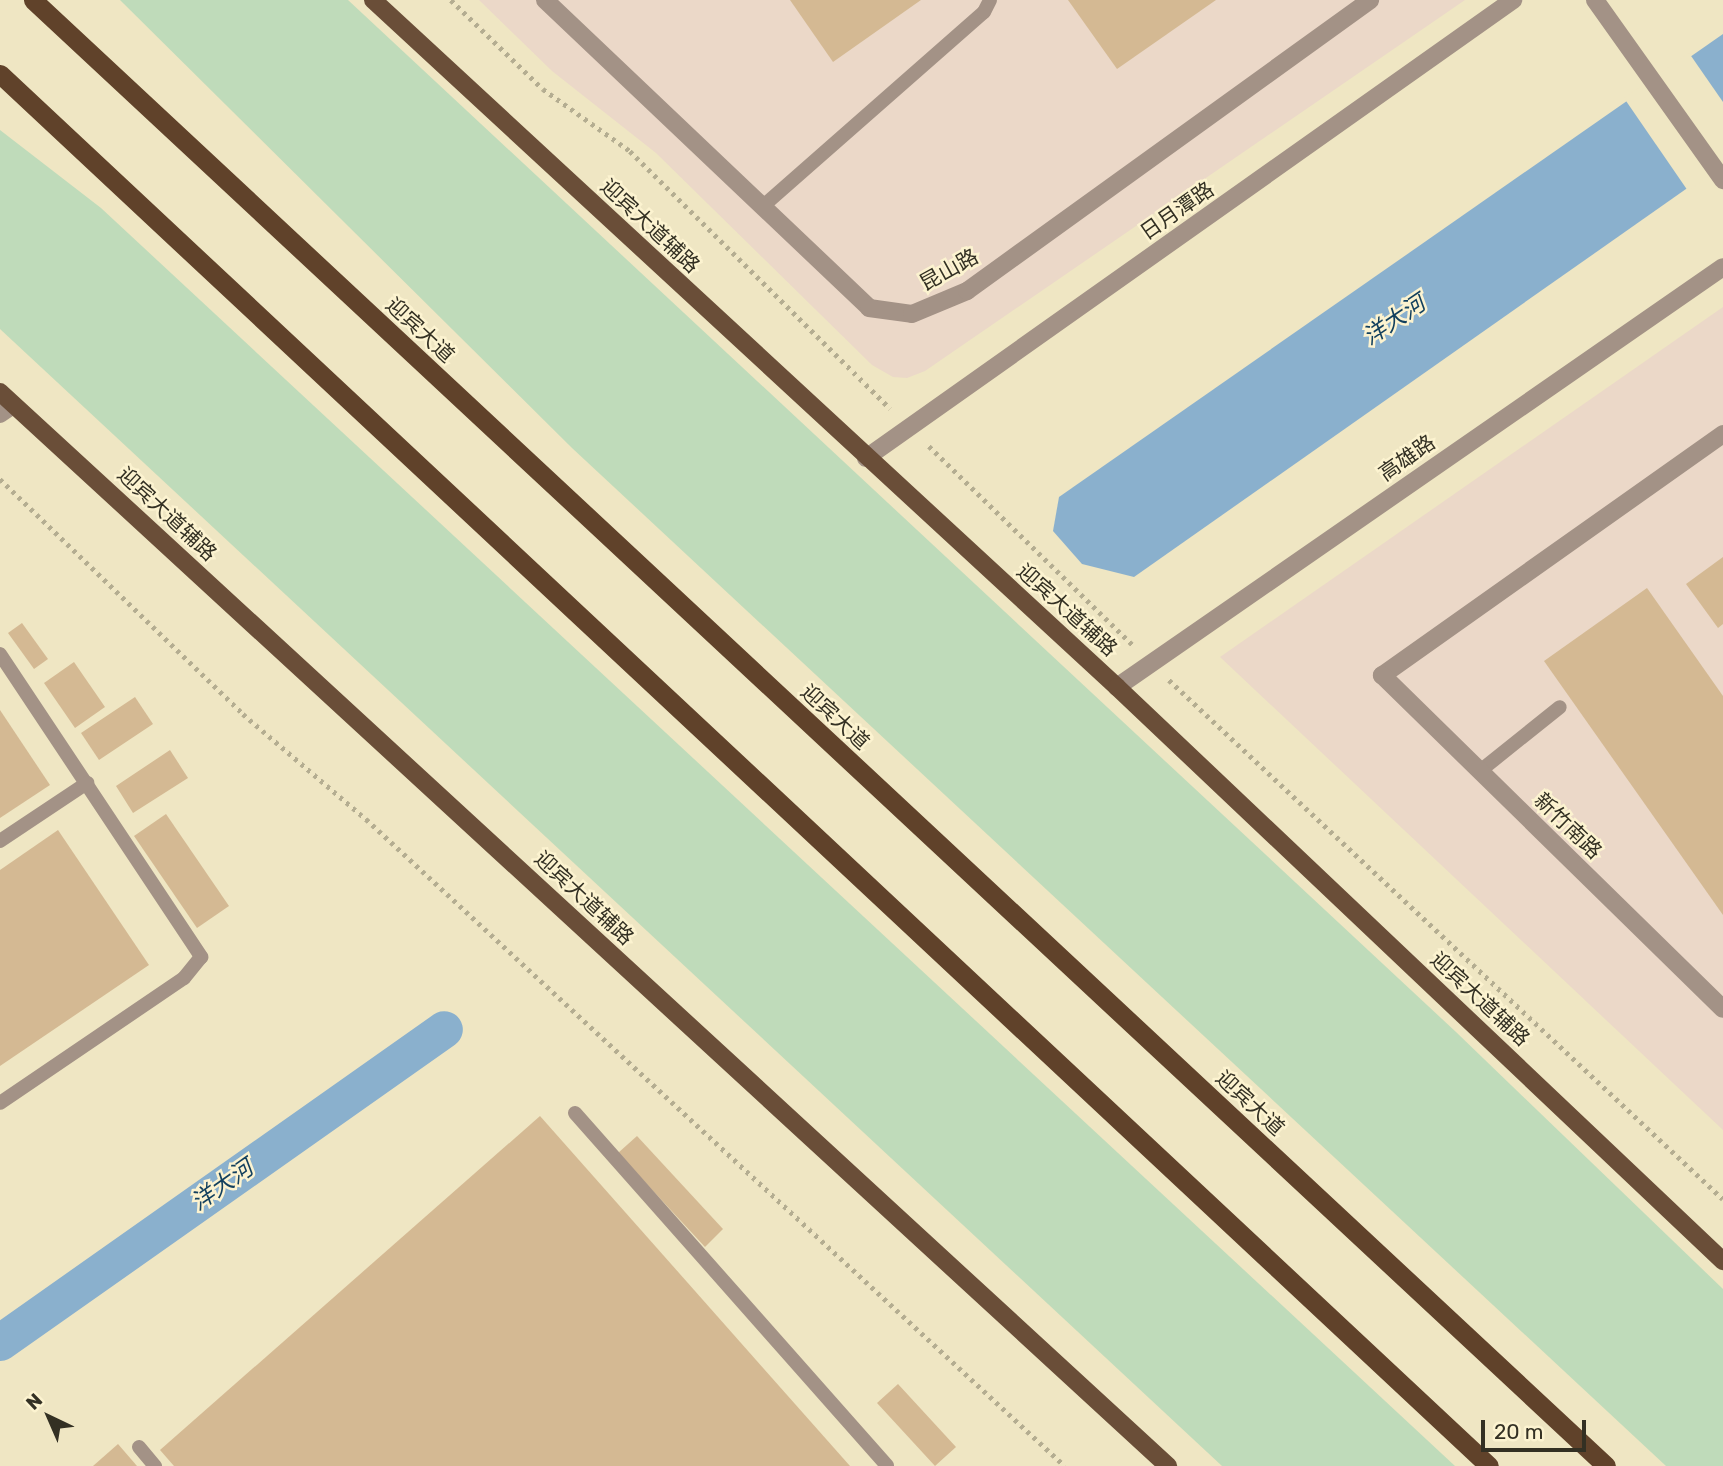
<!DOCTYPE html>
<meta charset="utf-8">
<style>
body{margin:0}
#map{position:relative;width:1723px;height:1466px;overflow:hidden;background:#efe6c3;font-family:Rubik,"Noto Sans SC",sans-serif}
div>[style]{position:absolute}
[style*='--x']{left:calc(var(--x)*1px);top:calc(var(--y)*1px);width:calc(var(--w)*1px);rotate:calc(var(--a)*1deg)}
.commercial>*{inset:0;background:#ebd8c8}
.green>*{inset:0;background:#bfdbba}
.water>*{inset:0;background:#8ab0cd}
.pier>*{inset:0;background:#efe6c3}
.canal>*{height:37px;margin:-18.5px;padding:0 18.5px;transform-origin:18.5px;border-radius:18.5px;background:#8ab0cd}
.building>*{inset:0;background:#d4b993}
.path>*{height:4.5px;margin-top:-2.25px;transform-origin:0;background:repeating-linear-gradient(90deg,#b4ad91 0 3.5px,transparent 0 8.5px)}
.service>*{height:14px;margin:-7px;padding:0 7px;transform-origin:7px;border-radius:7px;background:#a39286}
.minor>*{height:18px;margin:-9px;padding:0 9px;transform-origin:9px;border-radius:9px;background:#a39286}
.tertiary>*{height:18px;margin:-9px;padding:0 9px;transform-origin:9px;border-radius:9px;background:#a39286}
.primary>*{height:18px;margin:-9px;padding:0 9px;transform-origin:9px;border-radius:9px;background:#6a4e38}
.trunk>*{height:19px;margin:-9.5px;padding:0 9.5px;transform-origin:9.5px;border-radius:9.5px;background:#60422a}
span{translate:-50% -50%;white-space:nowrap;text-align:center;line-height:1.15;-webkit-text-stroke:5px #fcf3d0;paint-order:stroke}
.street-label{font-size:21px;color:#333023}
.water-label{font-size:23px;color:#113f5d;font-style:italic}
.north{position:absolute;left:14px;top:1382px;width:70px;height:70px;-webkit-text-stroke:5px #fcf3d0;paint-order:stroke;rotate:316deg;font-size:19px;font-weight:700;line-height:28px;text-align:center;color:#333023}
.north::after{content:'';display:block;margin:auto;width:24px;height:32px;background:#333023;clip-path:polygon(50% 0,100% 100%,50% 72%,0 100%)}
.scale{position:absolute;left:1481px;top:1420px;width:105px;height:32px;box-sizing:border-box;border:4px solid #333023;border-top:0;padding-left:9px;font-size:21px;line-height:24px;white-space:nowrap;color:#333023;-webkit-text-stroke:5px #fcf3d0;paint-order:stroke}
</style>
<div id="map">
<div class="commercial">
<div style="clip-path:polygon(479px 0,1465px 0,925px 371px,907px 378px,893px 377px,872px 365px,656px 153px,552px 71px)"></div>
<div style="clip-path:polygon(1723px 307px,1723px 1130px,1220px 657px)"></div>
</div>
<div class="green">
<div style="clip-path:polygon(120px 0,348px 0,1456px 1032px,1723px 1289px,1723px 1466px,1666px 1466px,572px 448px)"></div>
<div style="clip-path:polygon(0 130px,101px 208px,1455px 1466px,1222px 1466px,0 329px)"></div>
</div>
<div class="water">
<div style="clip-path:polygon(1723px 34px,1723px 163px,1134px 577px,1082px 564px,1053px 531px,1059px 497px)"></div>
</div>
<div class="pier">
<div style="clip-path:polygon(1689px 53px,1723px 102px,1723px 167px,1688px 191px,1624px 98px)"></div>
</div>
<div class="canal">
<div style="--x:0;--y:1342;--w:543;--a:-35.18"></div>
</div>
<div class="building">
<div style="clip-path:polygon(790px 0,921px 0,833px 62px)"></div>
<div style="clip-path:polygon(1068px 0,1216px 0,1117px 69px)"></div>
<div style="clip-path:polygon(1723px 557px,1723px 624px,1718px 628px,1686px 584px)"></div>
<div style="clip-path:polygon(1647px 588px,1723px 696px,1723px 915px,1544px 661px)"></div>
<div style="clip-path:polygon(22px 623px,48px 659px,34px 669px,8px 633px)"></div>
<div style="clip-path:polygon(74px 662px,105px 707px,75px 728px,44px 683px)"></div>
<div style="clip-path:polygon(135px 697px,153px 724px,99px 760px,81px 733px)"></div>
<div style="clip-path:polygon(0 710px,50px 785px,0 818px)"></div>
<div style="clip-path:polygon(170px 750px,188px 778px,133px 813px,116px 786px)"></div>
<div style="clip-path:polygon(166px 814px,229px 906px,197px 928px,134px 836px)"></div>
<div style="clip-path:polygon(58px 830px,149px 965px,0 1066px,0 870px)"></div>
<div style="clip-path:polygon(540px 1116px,850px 1466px,174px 1466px,160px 1450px)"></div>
<div style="clip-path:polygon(637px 1136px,723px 1229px,705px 1247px,618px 1153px)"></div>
<div style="clip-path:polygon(898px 1384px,956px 1447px,935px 1466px,877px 1403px)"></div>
<div style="clip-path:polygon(118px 1444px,137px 1466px,93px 1466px)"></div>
</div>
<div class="path">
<div style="--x:451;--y:0;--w:128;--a:44.1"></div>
<div style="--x:543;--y:89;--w:107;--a:35.5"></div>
<div style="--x:630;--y:151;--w:366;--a:44.7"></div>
<div style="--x:929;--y:446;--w:285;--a:44.3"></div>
<div style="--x:0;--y:479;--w:338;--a:44"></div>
<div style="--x:243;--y:714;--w:162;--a:40.5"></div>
<div style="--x:366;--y:819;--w:952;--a:42.79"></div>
<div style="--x:1169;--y:680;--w:759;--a:43.13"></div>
</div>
<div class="service">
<div style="--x:762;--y:207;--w:295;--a:-41.3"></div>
<div style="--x:984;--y:12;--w:13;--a:-63"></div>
<div style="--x:0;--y:654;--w:364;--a:56.4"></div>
<div style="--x:201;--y:957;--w:27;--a:129"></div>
<div style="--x:184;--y:978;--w:222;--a:145.8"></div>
<div style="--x:1480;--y:771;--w:102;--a:-38.7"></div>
<div style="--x:0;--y:841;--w:105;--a:-33.7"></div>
<div style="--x:575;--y:1113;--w:471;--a:48.5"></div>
<div style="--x:139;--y:1447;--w:25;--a:50"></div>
</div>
<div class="minor">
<div style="--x:545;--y:0;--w:447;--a:43.5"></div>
<div style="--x:869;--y:308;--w:43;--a:7.9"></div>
<div style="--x:912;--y:314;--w:60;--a:-22.7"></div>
<div style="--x:967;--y:291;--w:497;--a:-35.8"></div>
<div style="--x:1595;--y:0;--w:221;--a:54.6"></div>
<div style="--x:1723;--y:434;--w:418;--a:144.7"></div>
<div style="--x:1382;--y:675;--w:477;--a:44.4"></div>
<div style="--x:1117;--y:687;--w:737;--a:-34.72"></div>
</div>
<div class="tertiary">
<div style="--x:0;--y:414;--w:16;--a:-35"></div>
<div style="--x:866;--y:458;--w:793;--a:-35.29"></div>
</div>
<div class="primary">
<div style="--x:373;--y:0;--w:1013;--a:42.72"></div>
<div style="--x:1117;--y:687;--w:835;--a:43.45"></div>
<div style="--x:0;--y:392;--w:1587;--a:42.6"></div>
</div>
<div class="trunk">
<div style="--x:33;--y:0;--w:2150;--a:42.98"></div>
<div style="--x:0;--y:74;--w:2038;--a:43.07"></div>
</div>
<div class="street-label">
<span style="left:1177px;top:211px;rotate:-35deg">日月潭路</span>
<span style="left:650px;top:226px;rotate:43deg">迎宾大道辅路</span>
<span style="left:949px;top:270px;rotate:-29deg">昆山路</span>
<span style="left:420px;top:330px;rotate:43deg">迎宾大道</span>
<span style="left:1407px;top:458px;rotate:-35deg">高雄路</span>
<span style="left:167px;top:514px;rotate:43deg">迎宾大道辅路</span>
<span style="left:1067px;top:610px;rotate:42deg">迎宾大道辅路</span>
<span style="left:835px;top:717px;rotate:43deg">迎宾大道</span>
<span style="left:1568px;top:826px;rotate:44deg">新竹南路</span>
<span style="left:584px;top:898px;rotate:43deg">迎宾大道辅路</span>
<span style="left:1480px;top:999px;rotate:43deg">迎宾大道辅路</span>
<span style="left:1250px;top:1103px;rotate:43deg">迎宾大道</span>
</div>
<div class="water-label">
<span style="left:1394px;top:320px;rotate:-34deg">洋大河</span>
<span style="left:222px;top:1185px;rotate:-35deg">洋大河</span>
</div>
<div class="north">N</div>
<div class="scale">20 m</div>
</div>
